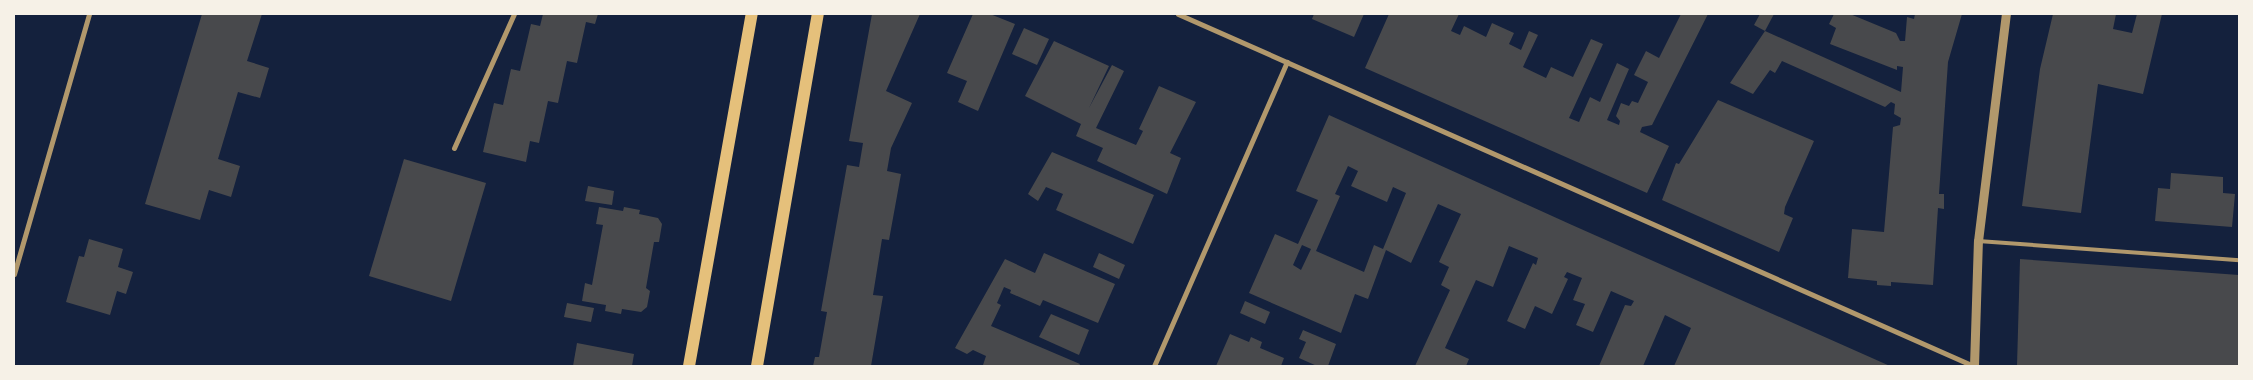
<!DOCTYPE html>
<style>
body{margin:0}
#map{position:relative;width:2253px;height:380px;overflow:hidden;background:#14213d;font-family:"IBM Plex Sans",sans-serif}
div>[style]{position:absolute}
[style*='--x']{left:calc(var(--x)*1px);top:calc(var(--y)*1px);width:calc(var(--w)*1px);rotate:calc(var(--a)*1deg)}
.building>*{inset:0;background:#48494c}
.service>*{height:4px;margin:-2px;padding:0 2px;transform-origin:2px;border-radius:2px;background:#b1986c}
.minor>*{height:5px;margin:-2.5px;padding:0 2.5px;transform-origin:2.5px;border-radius:2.5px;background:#b1986c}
.tertiary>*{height:9px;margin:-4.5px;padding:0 4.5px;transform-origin:4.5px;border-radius:4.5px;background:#b1986c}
.primary>*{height:12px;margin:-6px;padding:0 6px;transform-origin:6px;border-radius:6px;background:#e5c07b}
span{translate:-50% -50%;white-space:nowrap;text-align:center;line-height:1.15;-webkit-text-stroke:5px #f6f1e7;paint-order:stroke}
.frame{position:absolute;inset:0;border:15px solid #f6f1e7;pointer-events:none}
</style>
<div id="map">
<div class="building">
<div style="clip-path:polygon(202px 14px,262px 14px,247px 61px,269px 68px,260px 98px,238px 92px,218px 159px,240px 166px,231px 197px,209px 190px,200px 220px,145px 204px)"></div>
<div style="clip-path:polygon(543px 14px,598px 14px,595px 24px,586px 22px,577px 63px,567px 61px,558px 103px,548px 101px,539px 143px,530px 141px,526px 162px,483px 152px,494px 103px,503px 105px,511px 69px,520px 71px,531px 24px,540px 26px)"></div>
<div style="clip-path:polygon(872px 14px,920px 14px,886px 91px,912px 103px,891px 148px,887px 171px,901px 174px,889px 240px,882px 239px,873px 295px,883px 296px,871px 366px,813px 366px,815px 357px,819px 357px,827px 312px,821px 311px,847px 165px,859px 167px,863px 143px,849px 141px)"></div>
<div style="clip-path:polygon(973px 14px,990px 14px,1015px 24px,978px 111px,958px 102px,967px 81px,947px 73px)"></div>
<div style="clip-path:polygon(1314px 14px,1364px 14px,1354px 37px,1312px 19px)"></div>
<div style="clip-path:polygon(1389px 14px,1459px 14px,1451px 31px,1460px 35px,1464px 26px,1486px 37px,1492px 23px,1514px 33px,1509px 44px,1521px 50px,1529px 31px,1538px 35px,1523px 67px,1546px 78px,1551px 67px,1573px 77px,1591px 39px,1603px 44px,1569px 118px,1579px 122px,1590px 97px,1600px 102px,1617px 63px,1629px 69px,1607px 120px,1619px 125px,1620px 121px,1616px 116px,1621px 103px,1629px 106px,1632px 101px,1638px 103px,1648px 82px,1634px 75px,1646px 51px,1659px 58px,1681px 14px,1708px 14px,1652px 125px,1642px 127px,1640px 132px,1669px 146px,1647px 193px,1365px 68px)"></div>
<div style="clip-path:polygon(1760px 14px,1774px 14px,1765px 31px,1754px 25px)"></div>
<div style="clip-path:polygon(1834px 14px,1850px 14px,1896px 33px,1900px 41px,1905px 41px,1907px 17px,1914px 19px,1915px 14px,1962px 14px,1948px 62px,1939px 194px,1944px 194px,1944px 209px,1938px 208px,1933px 285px,1891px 282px,1891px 286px,1877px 285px,1877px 281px,1848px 278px,1852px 229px,1884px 232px,1893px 127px,1900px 125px,1901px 118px,1894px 114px,1895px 104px,1891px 102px,1885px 107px,1782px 61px,1775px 73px,1770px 70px,1753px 94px,1730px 83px,1765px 31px,1901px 92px,1903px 67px,1897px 66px,1897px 70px,1830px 44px,1836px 28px,1829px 24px)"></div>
<div style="clip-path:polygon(2053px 14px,2116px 14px,2113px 29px,2132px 33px,2137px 14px,2162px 14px,2143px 94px,2098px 84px,2081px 213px,2022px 206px,2040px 69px)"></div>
<div style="clip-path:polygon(1024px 28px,1049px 39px,1037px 65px,1012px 54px)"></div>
<div style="clip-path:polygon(1054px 41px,1109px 66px,1089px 108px,1112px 65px,1124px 71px,1096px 128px,1136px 145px,1143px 131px,1139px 129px,1159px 86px,1196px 102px,1170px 153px,1181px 158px,1167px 194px,1097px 161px,1103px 148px,1076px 136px,1081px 124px,1025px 96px)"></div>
<div style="clip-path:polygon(1718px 100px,1814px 141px,1785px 207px,1784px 214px,1793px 218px,1779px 252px,1662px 200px,1676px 163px,1679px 164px)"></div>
<div style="clip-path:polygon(evenodd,1329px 115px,1572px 225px,1890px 366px,1674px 366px,1691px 328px,1665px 315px,1643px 366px,1599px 366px,1625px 305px,1631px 306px,1634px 301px,1611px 291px,1593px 332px,1576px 325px,1585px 304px,1573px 300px,1582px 278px,1567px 272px,1564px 277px,1568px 279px,1552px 314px,1535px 306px,1525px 329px,1507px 321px,1533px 263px,1536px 265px,1538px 258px,1509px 246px,1493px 287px,1476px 280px,1445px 348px,1469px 359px,1466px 366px,1415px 366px,1450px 290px,1441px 285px,1449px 267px,1439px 262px,1461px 214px,1438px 204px,1411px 263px,1386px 250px,1368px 299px,1355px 294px,1341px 333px,1249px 293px,1275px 234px,1298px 244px,1318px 200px,1296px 191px,1329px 115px,1348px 166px,1358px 171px,1351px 186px,1387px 202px,1393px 187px,1406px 193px,1383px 249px,1374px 245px,1364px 272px,1316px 251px,1340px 196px,1335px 194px,1348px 166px,1329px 115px,1302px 245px,1311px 249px,1301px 270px,1293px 265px,1302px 245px)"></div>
<div style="clip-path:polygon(1052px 152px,1154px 195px,1133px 244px,1056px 210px,1063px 194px,1046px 187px,1038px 201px,1028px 194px)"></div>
<div style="clip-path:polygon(404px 159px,486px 183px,451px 301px,369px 276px)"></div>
<div style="clip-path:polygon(2171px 173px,2223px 177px,2223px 193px,2235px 194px,2232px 227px,2155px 221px,2158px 188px,2170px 189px)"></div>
<div style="clip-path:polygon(588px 186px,614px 191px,612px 205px,585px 201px)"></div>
<div style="clip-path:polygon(599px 207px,623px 211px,624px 207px,640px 210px,639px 214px,658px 218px,662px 224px,659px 242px,654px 242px,646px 288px,650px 291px,647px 307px,641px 312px,622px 309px,621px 314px,605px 311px,606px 305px,582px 301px,585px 283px,592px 285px,603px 225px,596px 224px)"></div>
<div style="clip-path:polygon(89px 239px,123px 249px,118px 267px,133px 272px,126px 294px,117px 291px,110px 315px,66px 302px,79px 256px,84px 257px)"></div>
<div style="clip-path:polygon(1044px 253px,1115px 284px,1098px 323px,1043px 300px,1040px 306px,1010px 293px,1011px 290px,1004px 287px,997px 303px,1001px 305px,991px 326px,1080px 364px,1079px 366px,986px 366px,983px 365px,986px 356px,973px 350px,967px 354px,955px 348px,1005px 259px,1035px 273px)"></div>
<div style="clip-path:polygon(1099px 253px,1125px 265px,1119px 279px,1093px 267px)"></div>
<div style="clip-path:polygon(2020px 259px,2239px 275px,2239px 366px,2017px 366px)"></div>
<div style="clip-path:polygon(1245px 301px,1270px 312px,1265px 324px,1240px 313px)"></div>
<div style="clip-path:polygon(567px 303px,594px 308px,591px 322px,564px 317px)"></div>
<div style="clip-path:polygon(1051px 314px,1089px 330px,1079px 355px,1039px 337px)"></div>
<div style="clip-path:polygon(1303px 330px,1336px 344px,1328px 366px,1317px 366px,1299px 358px,1306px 342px,1299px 339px)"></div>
<div style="clip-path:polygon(1230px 334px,1249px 342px,1251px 337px,1262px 342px,1260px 348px,1284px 358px,1281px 366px,1216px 366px)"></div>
<div style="clip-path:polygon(577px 343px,634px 354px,632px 366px,573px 366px)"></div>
</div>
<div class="service">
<div style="--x:1978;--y:241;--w:262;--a:4.2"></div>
</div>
<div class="minor">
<div style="--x:1178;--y:14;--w:870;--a:23.86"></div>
<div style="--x:454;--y:148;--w:147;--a:-65.9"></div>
<div style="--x:14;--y:274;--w:271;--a:-73.9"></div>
<div style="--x:1154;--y:366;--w:332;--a:-66.4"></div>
</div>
<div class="tertiary">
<div style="--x:1974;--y:366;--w:125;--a:-88.2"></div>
<div style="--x:1978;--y:241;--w:229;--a:-83"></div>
</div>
<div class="primary">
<div style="--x:689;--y:366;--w:358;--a:-79.9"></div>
<div style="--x:757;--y:366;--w:357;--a:-80.2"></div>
</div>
<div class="frame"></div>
</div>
